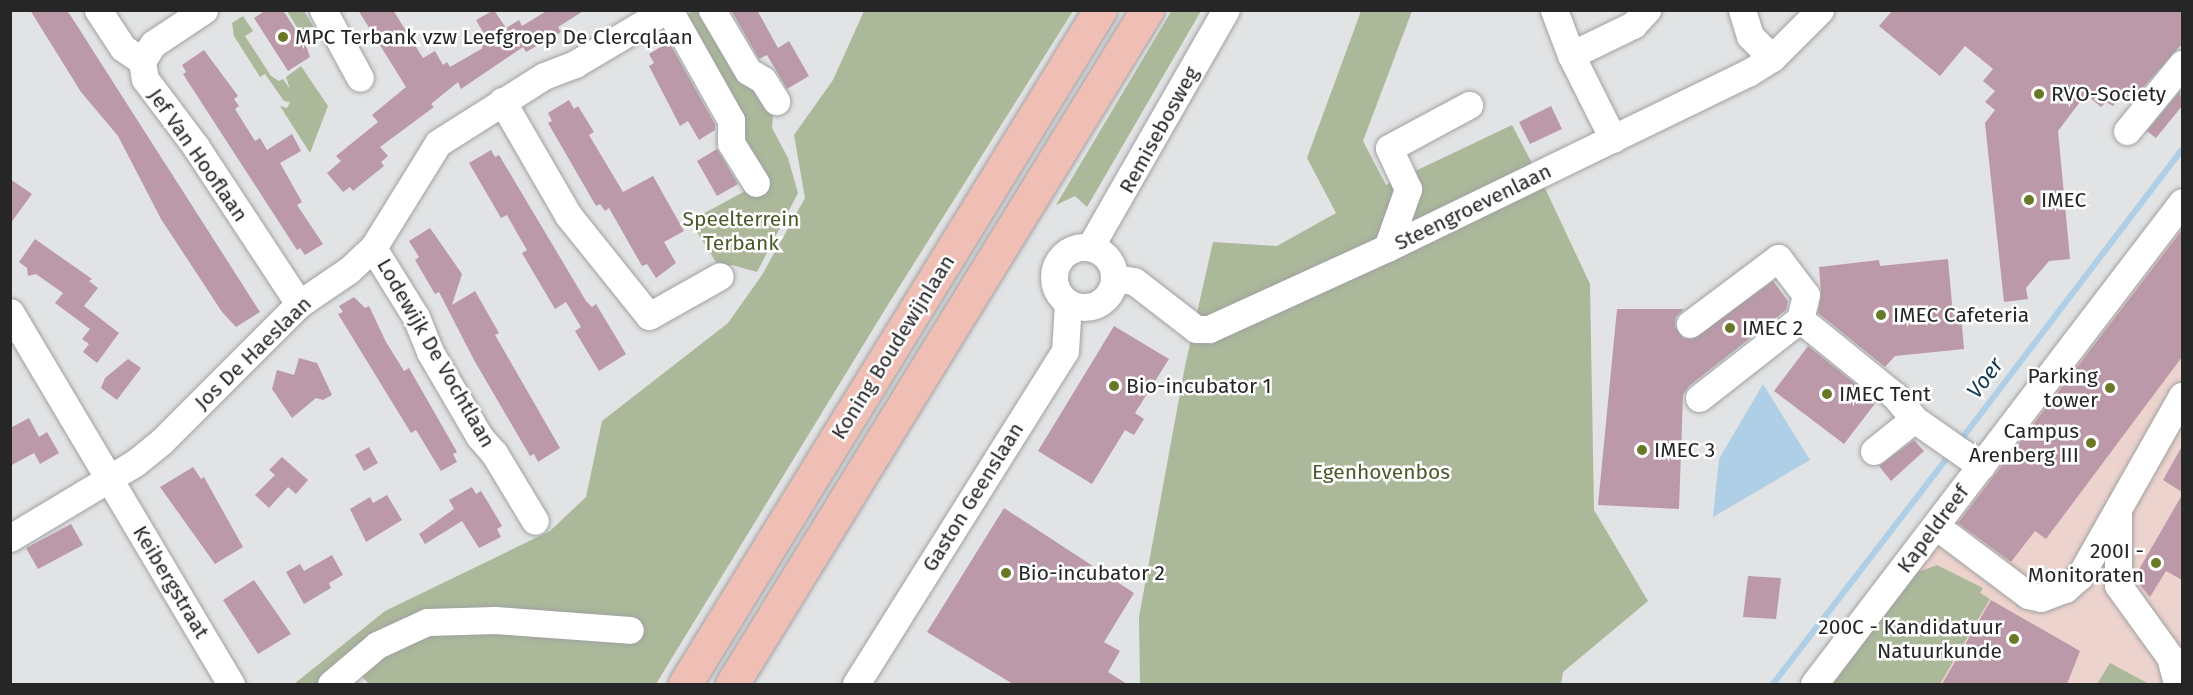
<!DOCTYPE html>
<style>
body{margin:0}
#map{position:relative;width:2193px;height:695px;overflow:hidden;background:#e2e3e4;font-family:"Fira Sans",sans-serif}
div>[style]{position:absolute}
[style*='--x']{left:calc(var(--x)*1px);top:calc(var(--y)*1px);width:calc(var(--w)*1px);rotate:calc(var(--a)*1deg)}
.education>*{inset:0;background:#edd3cd}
.green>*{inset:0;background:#abb89a}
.water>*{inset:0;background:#afcfe6}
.stream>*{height:6px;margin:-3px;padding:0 3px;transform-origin:3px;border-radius:3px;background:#afcfe6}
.building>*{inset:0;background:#bb99a9}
.roads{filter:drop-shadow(0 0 2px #a0a1a2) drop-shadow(0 0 2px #a0a1a2)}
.minor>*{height:27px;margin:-13.5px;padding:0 13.5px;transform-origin:13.5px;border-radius:13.5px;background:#fff}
.minor>.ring{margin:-13.5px;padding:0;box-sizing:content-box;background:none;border:27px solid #fff;border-radius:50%}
.highway>*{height:33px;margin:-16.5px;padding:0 16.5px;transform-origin:16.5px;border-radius:16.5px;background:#efbeb4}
.dots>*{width:16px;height:16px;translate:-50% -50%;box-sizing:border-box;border:3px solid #fff;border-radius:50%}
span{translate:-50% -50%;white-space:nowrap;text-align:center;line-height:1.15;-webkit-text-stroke:5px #fff;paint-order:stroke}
.poi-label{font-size:21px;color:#262627}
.left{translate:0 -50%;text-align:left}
.right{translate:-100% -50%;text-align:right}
.street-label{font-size:21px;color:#262627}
.park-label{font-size:21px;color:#485b29}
.water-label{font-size:22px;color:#103a52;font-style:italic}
.frame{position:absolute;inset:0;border:12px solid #262627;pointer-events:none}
</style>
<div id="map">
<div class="education">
<div style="clip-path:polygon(2182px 202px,2182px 684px,1814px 684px)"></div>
</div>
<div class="green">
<div style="clip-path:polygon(1172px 10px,1201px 11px,1087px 207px,1075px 196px,1056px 205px)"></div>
<div style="clip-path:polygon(287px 11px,304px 11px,321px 39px,309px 47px)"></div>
<div style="clip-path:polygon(693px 11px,710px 11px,774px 102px,772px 128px,788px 158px,798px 193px,757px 272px,732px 265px,721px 270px,690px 221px,758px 184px,677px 20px)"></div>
<div style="clip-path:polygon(864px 11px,1073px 11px,889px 303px,656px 684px,369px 684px,352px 666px,331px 684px,294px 684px,385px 611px,550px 531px,586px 497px,602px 421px,728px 323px,762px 275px,805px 198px,794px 135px,833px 80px)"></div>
<div style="clip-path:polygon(1361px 11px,1412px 11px,1363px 141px,1386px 185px,1512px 125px,1544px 186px,1590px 284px,1594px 510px,1648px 601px,1563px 672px,1561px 684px,1140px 684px,1139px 617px,1185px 366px,1213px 242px,1277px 246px,1336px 213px,1307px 158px)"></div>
<div style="clip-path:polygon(243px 16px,253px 31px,245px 36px,271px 76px,279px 81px,283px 79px,290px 89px,286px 77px,301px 66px,328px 106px,310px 153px,280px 106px,287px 108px,290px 102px,284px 101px,265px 74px,260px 77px,234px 36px,232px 23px)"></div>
<div style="clip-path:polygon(1937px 565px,1983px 588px,1980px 593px,1990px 599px,1940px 684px,1826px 684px,1915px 573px)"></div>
<div style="clip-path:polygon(2110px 663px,2149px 684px,2097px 684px)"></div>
</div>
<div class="water">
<div style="clip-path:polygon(1763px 384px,1810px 460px,1713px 517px,1719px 459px)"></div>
</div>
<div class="stream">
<div style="--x:1960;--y:441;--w:366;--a:-52.7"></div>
<div style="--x:1773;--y:684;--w:290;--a:-52.4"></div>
</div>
<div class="building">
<div style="clip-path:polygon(30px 10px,67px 10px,260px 312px,236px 327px,222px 312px,161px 219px,118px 136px,81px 92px)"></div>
<div style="clip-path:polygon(266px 10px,283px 10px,307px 48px,310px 57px,288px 71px,254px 18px)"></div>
<div style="clip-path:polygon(358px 10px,393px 10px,423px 58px,435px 51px,443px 65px,447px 62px,450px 67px,483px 48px,480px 43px,487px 39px,476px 20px,494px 10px,506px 28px,519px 20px,522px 26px,548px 10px,585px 10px,558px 27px,561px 32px,526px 52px,523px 47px,461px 89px,458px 82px,431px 104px,434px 107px,380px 147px,388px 156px,381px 162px,384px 166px,353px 191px,350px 187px,343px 192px,327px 173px,341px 161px,336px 156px,378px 122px,372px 115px,406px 87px)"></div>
<div style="clip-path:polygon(731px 10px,757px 10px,778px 48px,789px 41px,809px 76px,787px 89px,767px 55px,759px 59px)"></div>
<div style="clip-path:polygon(1893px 10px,2182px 10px,2182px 44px,2131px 101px,2122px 95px,2113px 106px,2106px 102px,2101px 107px,2086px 94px,2058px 131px,2070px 259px,2049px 261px,2026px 288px,2028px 299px,2004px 302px,1985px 123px,1995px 110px,1985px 102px,1995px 91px,1983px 81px,1993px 69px,1965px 46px,1940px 76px,1879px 26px)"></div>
<div style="clip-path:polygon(669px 42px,715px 124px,715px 130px,699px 140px,688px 121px,680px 126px,649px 66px,654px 63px,649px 54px)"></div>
<div style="clip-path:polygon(204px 50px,238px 96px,234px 99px,239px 106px,235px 109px,255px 141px,260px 138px,267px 150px,292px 134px,301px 151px,280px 163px,302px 202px,297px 205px,323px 244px,305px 255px,300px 248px,297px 250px,183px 74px,186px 72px,182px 65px)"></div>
<div style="clip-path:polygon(2180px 91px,2182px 106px,2156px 138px,2147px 131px)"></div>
<div style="clip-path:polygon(569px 100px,574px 109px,578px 106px,594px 132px,589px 135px,623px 192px,653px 176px,684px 231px,664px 242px,676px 263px,656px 278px,647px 264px,642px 266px,609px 208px,605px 211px,600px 204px,596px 206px,548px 123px,552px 121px,548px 113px)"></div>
<div style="clip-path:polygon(1551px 106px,1562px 129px,1530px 144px,1519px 122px)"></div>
<div style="clip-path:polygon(717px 149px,738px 184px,717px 196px,697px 161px)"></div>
<div style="clip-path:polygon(491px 150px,495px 157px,499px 155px,586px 301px,592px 307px,596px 304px,626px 354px,599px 371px,575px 331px,581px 327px,566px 302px,555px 309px,522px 253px,527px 250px,517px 233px,507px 215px,501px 218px,469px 163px)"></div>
<div style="clip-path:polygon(10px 179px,32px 194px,10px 224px)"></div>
<div style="clip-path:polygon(430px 228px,462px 274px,452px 305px,475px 291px,499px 333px,495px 335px,560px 448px,538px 462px,534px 454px,530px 456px,474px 360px,439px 292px,435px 294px,415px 260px,419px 257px,409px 241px)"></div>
<div style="clip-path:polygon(2182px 230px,2182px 357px,2046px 539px,2035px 531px,2011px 562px,1958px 523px)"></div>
<div style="clip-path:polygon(35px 239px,92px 279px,89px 281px,98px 288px,84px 306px,119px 333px,97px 363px,83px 352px,89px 344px,82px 339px,90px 329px,55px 303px,63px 293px,36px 274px,28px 276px,27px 268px,19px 262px)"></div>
<div style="clip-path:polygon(1948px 259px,1953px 315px,1961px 315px,1964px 349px,1895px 356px,1885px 367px,1818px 313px,1821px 292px,1819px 267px,1879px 260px,1880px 266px)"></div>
<div style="clip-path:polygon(1773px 281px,1788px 301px,1786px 310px,1689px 386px,1683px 395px,1679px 509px,1598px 505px,1617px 309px,1684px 309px,1676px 317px,1675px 326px,1683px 338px,1692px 339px)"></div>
<div style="clip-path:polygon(354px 297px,365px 308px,369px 306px,386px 342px,404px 371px,409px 368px,457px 452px,453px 454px,457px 462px,441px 471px,416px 430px,411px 433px,338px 314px,343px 312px,339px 306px)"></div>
<div style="clip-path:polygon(1114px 326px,1169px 359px,1135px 413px,1144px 419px,1134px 435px,1125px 430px,1092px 484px,1038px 451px)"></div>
<div style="clip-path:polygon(1808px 346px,1877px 401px,1844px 444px,1774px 391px)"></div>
<div style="clip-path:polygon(299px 358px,317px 363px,332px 395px,323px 400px,316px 398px,292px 418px,272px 389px,277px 370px,294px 375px)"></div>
<div style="clip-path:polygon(128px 359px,141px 368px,117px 400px,101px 388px,105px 378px)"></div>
<div style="clip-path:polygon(29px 418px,39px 437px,47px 432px,59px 453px,40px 464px,34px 453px,10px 466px,10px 428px)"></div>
<div style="clip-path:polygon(1914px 440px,1924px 451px,1891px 481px,1879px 466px)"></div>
<div style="clip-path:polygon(2182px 446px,2182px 492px,2163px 480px)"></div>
<div style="clip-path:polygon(369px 447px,378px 463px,364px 471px,355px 455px)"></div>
<div style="clip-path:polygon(282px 457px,308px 480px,296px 494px,288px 487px,269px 508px,255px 495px,275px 475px,269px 470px)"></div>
<div style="clip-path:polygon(193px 467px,201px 479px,204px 477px,243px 547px,215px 564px,160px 487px)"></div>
<div style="clip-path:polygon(472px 487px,476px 494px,481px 491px,492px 509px,502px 526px,497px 529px,501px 537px,479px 548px,462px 521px,425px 544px,419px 534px,454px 509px,449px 500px)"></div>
<div style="clip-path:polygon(387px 495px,402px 520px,366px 542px,350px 509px,370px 497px,373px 503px)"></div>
<div style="clip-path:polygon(2182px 495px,2182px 580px,2166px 571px,2150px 597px,2134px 578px)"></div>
<div style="clip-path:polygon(1004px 508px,1134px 593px,1104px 642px,1120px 651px,1108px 672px,1127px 684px,1013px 684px,927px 632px)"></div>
<div style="clip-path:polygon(71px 524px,83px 545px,38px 569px,26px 548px)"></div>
<div style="clip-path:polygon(332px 555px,343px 575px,329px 583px,331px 588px,304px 604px,286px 572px,300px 564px,304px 571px)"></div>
<div style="clip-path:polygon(1748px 576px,1781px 578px,1776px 619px,1743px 617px)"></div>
<div style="clip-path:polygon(254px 580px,291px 634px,258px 654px,223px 600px)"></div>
<div style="clip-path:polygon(1991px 600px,2080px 651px,2067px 684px,1942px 684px)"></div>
</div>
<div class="roads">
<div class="minor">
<div style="--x:98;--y:10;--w:45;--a:56.7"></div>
<div style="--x:123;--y:48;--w:23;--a:34"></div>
<div style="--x:204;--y:10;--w:61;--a:146.3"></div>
<div style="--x:153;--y:44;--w:20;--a:123"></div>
<div style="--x:142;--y:61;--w:18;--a:81"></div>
<div style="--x:145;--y:79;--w:85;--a:53.1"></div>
<div style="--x:196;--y:147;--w:188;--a:56.7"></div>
<div style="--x:323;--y:10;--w:77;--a:61.4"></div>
<div style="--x:669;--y:10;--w:126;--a:60.6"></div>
<div style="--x:731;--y:120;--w:23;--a:90"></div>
<div style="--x:731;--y:143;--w:47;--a:58"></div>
<div style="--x:712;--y:10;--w:71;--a:59.5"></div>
<div style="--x:748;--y:71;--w:17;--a:31"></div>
<div style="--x:763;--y:80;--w:25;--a:58"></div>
<div style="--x:1554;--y:10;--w:48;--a:69.3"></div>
<div style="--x:1571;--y:55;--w:94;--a:63.4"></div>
<div style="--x:1742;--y:10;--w:27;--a:73"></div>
<div style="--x:1750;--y:36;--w:31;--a:45"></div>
<div style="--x:1571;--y:55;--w:69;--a:-25.8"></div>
<div style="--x:1633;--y:25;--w:21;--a:-47"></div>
<div style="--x:502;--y:101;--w:132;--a:59.9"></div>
<div style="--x:568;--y:215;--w:129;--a:51.3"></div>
<div style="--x:649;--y:316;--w:81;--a:-29.4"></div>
<div style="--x:2127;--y:131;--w:87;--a:-50.6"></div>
<div style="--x:1090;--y:247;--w:273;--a:-60.2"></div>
<div class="ring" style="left:1054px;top:247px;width:33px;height:33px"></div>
<div style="--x:373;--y:248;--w:81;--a:58.1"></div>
<div style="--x:416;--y:317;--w:38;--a:68"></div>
<div style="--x:430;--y:352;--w:97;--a:59.7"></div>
<div style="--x:479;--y:436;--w:23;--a:49"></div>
<div style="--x:494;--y:453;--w:79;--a:58.9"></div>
<div style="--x:1387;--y:248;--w:63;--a:-70.4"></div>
<div style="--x:1408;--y:189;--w:45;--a:-114.9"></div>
<div style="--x:1389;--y:148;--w:91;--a:-28.3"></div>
<div style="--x:1114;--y:278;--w:20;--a:9"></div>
<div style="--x:1134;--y:281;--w:78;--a:37.7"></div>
<div style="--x:1196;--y:329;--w:13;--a:0"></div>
<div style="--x:1209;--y:329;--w:196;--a:-24.5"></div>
<div style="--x:1387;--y:248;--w:401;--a:-25.9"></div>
<div style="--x:1748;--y:73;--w:28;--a:-32"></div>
<div style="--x:1772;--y:58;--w:68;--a:-45"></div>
<div style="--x:10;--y:312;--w:433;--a:59.3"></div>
<div style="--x:1690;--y:324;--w:110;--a:-36.9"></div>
<div style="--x:1778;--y:258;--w:46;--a:52.9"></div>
<div style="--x:1806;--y:295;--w:25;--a:104"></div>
<div style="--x:1699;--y:398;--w:128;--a:-38"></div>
<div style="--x:1800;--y:319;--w:122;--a:39"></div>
<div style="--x:1895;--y:396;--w:30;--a:50"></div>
<div style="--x:1914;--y:419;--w:82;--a:35"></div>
<div style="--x:1874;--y:451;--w:51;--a:-38.7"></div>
<div style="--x:2118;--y:515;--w:70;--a:90"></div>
<div style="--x:2118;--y:585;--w:89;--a:54.2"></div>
<div style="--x:2170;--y:657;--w:28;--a:75"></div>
<div style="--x:1936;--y:526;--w:115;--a:36.9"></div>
<div style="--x:2028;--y:595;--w:13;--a:13"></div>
<div style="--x:2041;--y:598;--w:26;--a:-21"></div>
<div style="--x:2065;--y:589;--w:20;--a:-41"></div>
<div style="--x:2080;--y:576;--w:207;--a:-60.5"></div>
<div style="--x:10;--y:538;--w:146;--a:-31"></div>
<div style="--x:135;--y:463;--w:33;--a:-39"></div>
<div style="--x:161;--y:442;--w:195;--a:-45"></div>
<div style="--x:299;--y:304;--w:60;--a:-34.2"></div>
<div style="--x:349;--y:270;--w:33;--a:-43"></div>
<div style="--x:373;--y:248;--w:123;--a:-58.2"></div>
<div style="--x:438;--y:143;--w:125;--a:-32.3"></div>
<div style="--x:544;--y:76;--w:33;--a:-21"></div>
<div style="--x:575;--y:64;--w:106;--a:-30.7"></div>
<div style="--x:331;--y:684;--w:60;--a:-40.3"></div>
<div style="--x:377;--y:645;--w:55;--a:-24.7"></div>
<div style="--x:427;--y:622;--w:68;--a:-1.7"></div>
<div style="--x:495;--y:620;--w:135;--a:4.2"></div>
<div style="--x:856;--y:684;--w:393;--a:-57.9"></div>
<div style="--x:1065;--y:351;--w:48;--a:-86.4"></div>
<div style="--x:1814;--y:684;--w:606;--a:-52.64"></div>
</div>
<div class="highway">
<div style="--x:685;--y:684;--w:792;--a:-58.38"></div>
<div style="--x:732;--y:684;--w:792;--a:-58.38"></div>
</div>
</div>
<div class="dots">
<div style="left:283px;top:37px;background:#687826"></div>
<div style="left:2039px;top:94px;background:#687826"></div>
<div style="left:2029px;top:200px;background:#687826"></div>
<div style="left:1881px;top:315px;background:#687826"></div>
<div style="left:1730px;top:328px;background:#687826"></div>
<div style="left:1114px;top:386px;background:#687826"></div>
<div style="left:2110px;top:388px;background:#687826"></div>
<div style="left:1827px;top:394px;background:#687826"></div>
<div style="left:2091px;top:443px;background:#687826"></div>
<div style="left:1642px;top:450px;background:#687826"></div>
<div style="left:2156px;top:563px;background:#687826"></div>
<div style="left:1006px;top:573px;background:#687826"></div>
<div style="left:2014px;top:639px;background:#687826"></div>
</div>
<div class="poi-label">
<span class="left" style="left:295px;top:37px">MPC Terbank vzw Leefgroep De Clercqlaan</span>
<span class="left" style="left:2051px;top:94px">RVO-Society</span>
<span class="left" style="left:2041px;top:200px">IMEC</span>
<span class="left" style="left:1893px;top:315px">IMEC Cafeteria</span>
<span class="left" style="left:1742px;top:328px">IMEC 2</span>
<span class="right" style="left:2098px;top:388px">Parking<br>tower</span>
<span class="left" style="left:1126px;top:386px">Bio-incubator 1</span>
<span class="left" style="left:1839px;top:394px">IMEC Tent</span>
<span class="right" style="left:2079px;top:443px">Campus<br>Arenberg III</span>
<span class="left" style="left:1654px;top:450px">IMEC 3</span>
<span class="right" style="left:2144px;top:563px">200I -<br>Monitoraten</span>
<span class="left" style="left:1018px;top:573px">Bio-incubator 2</span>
<span class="right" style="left:2002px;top:639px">200C - Kandidatuur<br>Natuurkunde</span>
</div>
<div class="street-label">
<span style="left:1159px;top:130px;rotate:-61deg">Remisebosweg</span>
<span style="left:198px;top:155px;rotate:55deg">Jef Van Hooflaan</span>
<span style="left:1473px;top:207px;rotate:-26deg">Steengroevenlaan</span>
<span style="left:893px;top:347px;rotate:-58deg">Koning Boudewijnlaan</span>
<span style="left:253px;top:353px;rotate:-44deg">Jos De Haeslaan</span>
<span style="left:436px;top:353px;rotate:60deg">Lodewijk De Vochtlaan</span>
<span style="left:973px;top:497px;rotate:-58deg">Gaston Geenslaan</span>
<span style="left:1933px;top:529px;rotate:-53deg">Kapeldreef</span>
<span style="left:171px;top:582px;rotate:59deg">Keibergstraat</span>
</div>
<div class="park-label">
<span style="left:741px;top:231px">Speelterrein<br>Terbank</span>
<span style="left:1381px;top:472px">Egenhovenbos</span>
</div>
<div class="water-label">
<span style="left:1985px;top:378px;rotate:-53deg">Voer</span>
</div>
<div class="frame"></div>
</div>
